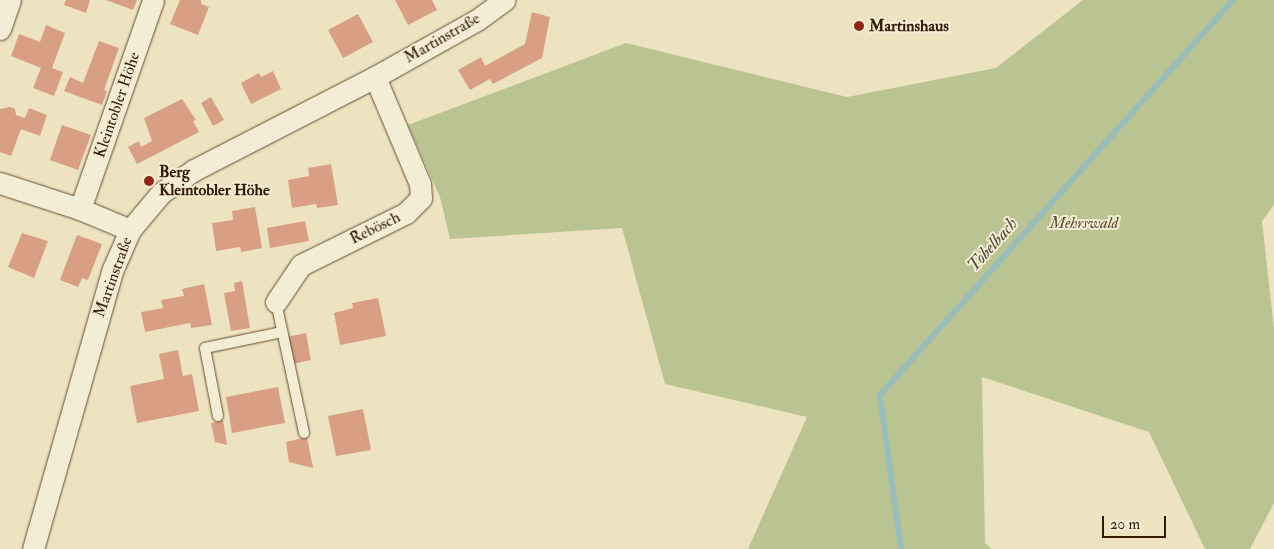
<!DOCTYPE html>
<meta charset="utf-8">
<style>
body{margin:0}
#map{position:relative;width:1274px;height:549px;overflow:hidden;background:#eee3c0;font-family:"IM FELL Double Pica",serif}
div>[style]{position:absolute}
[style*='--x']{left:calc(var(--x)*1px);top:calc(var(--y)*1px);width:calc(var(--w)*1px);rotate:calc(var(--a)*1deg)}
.green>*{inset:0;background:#b9c492}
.stream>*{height:6px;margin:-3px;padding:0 3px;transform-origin:3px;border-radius:3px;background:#9bbdb9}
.building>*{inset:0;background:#d99f85}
.roads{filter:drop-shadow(0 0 1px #624d33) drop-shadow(0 0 1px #624d33)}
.service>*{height:10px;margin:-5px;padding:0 5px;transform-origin:5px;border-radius:5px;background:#f4edd6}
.minor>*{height:21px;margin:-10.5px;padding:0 10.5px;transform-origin:10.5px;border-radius:10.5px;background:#f4edd6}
.dots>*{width:14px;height:14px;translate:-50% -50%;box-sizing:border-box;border:2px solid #f4edd6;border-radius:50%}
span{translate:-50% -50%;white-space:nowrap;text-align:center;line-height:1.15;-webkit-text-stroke:4px #f4edd6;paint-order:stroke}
.poi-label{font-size:16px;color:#341b04;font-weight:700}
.left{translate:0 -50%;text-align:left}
.street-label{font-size:16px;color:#341b04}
.park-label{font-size:16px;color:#5c4e2f;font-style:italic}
.water-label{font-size:18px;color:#534c3a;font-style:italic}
.scale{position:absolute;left:1102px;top:516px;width:64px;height:22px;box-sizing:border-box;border:2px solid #341b04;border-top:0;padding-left:6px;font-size:15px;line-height:18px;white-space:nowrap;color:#341b04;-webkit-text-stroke:4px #f4edd6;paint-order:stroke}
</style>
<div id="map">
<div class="green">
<div style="clip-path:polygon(1083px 0,1274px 0,1274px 205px,1262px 221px,1274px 329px,1274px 503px,1250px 549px,1205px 549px,1149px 432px,982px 377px,985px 543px,992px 549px,748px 549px,807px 417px,665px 384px,622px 228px,450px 239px,440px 197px,408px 125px,626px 43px,847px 97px,996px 68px)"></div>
</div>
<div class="stream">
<div style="--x:901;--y:549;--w:155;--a:-97.8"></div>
<div style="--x:880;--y:395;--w:530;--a:-48.21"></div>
</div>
<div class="building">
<div style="clip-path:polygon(66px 0,90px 0,86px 13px,64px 5px)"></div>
<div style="clip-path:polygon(106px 0,137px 0,133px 10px)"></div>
<div style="clip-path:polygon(180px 0,201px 0,201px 4px,209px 7px,198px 35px,170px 24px)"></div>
<div style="clip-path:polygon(395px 0,432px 0,437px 10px,408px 25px)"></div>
<div style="clip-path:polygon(532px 12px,550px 17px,542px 58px,493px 84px,490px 79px,470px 90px,458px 70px,481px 57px,485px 66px,525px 44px)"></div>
<div style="clip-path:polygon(358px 14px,373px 42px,343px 58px,328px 30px)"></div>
<div style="clip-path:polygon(46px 25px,65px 33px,52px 68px,63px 72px,54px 96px,33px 88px,41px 68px,11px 56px,19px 34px,40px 42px)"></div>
<div style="clip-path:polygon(99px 41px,119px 48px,104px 90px,107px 91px,102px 105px,64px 91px,70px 77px,83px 83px)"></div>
<div style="clip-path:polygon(273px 71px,281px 89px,251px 104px,241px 83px,259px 73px,261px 77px)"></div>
<div style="clip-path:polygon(211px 97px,224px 120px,213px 126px,201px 103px)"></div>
<div style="clip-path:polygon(182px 99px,196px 120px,193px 121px,199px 132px,137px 164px,128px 147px,139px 141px,141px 147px,152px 141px,144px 118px)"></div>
<div style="clip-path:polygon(10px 107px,15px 109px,16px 115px,25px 118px,29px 108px,47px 115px,40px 136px,21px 129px,11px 156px,0 152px,0 109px)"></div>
<div style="clip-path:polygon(62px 125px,91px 135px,78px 170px,50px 160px)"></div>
<div style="clip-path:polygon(331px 164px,338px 205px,317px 208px,316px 204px,292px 208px,288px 180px,309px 176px,308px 168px)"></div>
<div style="clip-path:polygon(255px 207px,262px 248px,241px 252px,240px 247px,216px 251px,212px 223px,233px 220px,232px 211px)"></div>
<div style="clip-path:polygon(305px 221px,309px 241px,270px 248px,267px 228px)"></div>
<div style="clip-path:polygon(22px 233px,48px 241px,34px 278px,8px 267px)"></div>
<div style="clip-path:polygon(77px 235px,102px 244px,88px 280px,82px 278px,78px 287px,60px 280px)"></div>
<div style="clip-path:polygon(242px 281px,250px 328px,231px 331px,224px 293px,235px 291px,234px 283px)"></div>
<div style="clip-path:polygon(204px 284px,212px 325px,191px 328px,190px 323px,145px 332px,141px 312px,163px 308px,161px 300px,184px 296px,182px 289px)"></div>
<div style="clip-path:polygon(378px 298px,386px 336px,340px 345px,334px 313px,353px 308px,352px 303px)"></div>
<div style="clip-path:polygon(306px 333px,311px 360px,293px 364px,287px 337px)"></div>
<div style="clip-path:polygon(178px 350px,183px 376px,192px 374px,199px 411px,137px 423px,130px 386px,164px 379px,159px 354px)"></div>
<div style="clip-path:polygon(278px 387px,285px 423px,232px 433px,226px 397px)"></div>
<div style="clip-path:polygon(363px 409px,371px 450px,336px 456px,328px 416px)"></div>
<div style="clip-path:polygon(223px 420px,227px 445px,215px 442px,211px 423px)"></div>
<div style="clip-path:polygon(307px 437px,313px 468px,289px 462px,286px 442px)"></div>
</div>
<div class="roads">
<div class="service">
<div style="--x:276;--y:302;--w:134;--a:77.9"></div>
<div style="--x:218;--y:416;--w:69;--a:-100.8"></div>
<div style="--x:205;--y:348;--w:79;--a:-11.7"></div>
</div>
<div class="minor">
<div style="--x:0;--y:29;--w:31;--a:-71"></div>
<div style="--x:0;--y:183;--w:84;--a:18"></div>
<div style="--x:80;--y:209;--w:54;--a:22.8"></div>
<div style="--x:80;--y:209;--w:221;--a:-70.7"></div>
<div style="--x:276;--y:302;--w:45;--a:-56"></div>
<div style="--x:301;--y:265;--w:117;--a:-26.3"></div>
<div style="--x:406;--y:213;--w:21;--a:-45"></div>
<div style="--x:421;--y:198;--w:14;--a:-94"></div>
<div style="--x:420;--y:184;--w:116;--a:-112.8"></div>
<div style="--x:33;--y:549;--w:291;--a:-74.1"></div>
<div style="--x:113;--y:269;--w:43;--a:-66.4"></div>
<div style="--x:130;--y:230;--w:48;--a:-50"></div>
<div style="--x:161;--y:193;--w:40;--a:-34.9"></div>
<div style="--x:194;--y:170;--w:203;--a:-27.2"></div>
<div style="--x:375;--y:77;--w:117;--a:-29.2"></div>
<div style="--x:477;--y:20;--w:34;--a:-36"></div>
</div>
</div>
<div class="dots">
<div style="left:859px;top:26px;background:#8f2418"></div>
<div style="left:149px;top:181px;background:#8f2418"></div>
</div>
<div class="poi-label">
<span class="left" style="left:869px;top:26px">Martinshaus</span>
<span class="left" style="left:159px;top:181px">Berg<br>Kleintobler Höhe</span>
</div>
<div class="street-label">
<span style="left:442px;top:38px;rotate:-30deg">Martinstraße</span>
<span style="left:117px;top:105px;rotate:-71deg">Kleintobler Höhe</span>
<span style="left:375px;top:228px;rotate:-26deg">Rebösch</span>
<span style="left:113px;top:277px;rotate:-70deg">Martinstraße</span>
</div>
<div class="park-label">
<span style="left:1084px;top:223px">Mehrswald</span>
</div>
<div class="water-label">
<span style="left:993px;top:245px;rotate:-48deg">Tobelbach</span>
</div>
<div class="scale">20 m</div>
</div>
